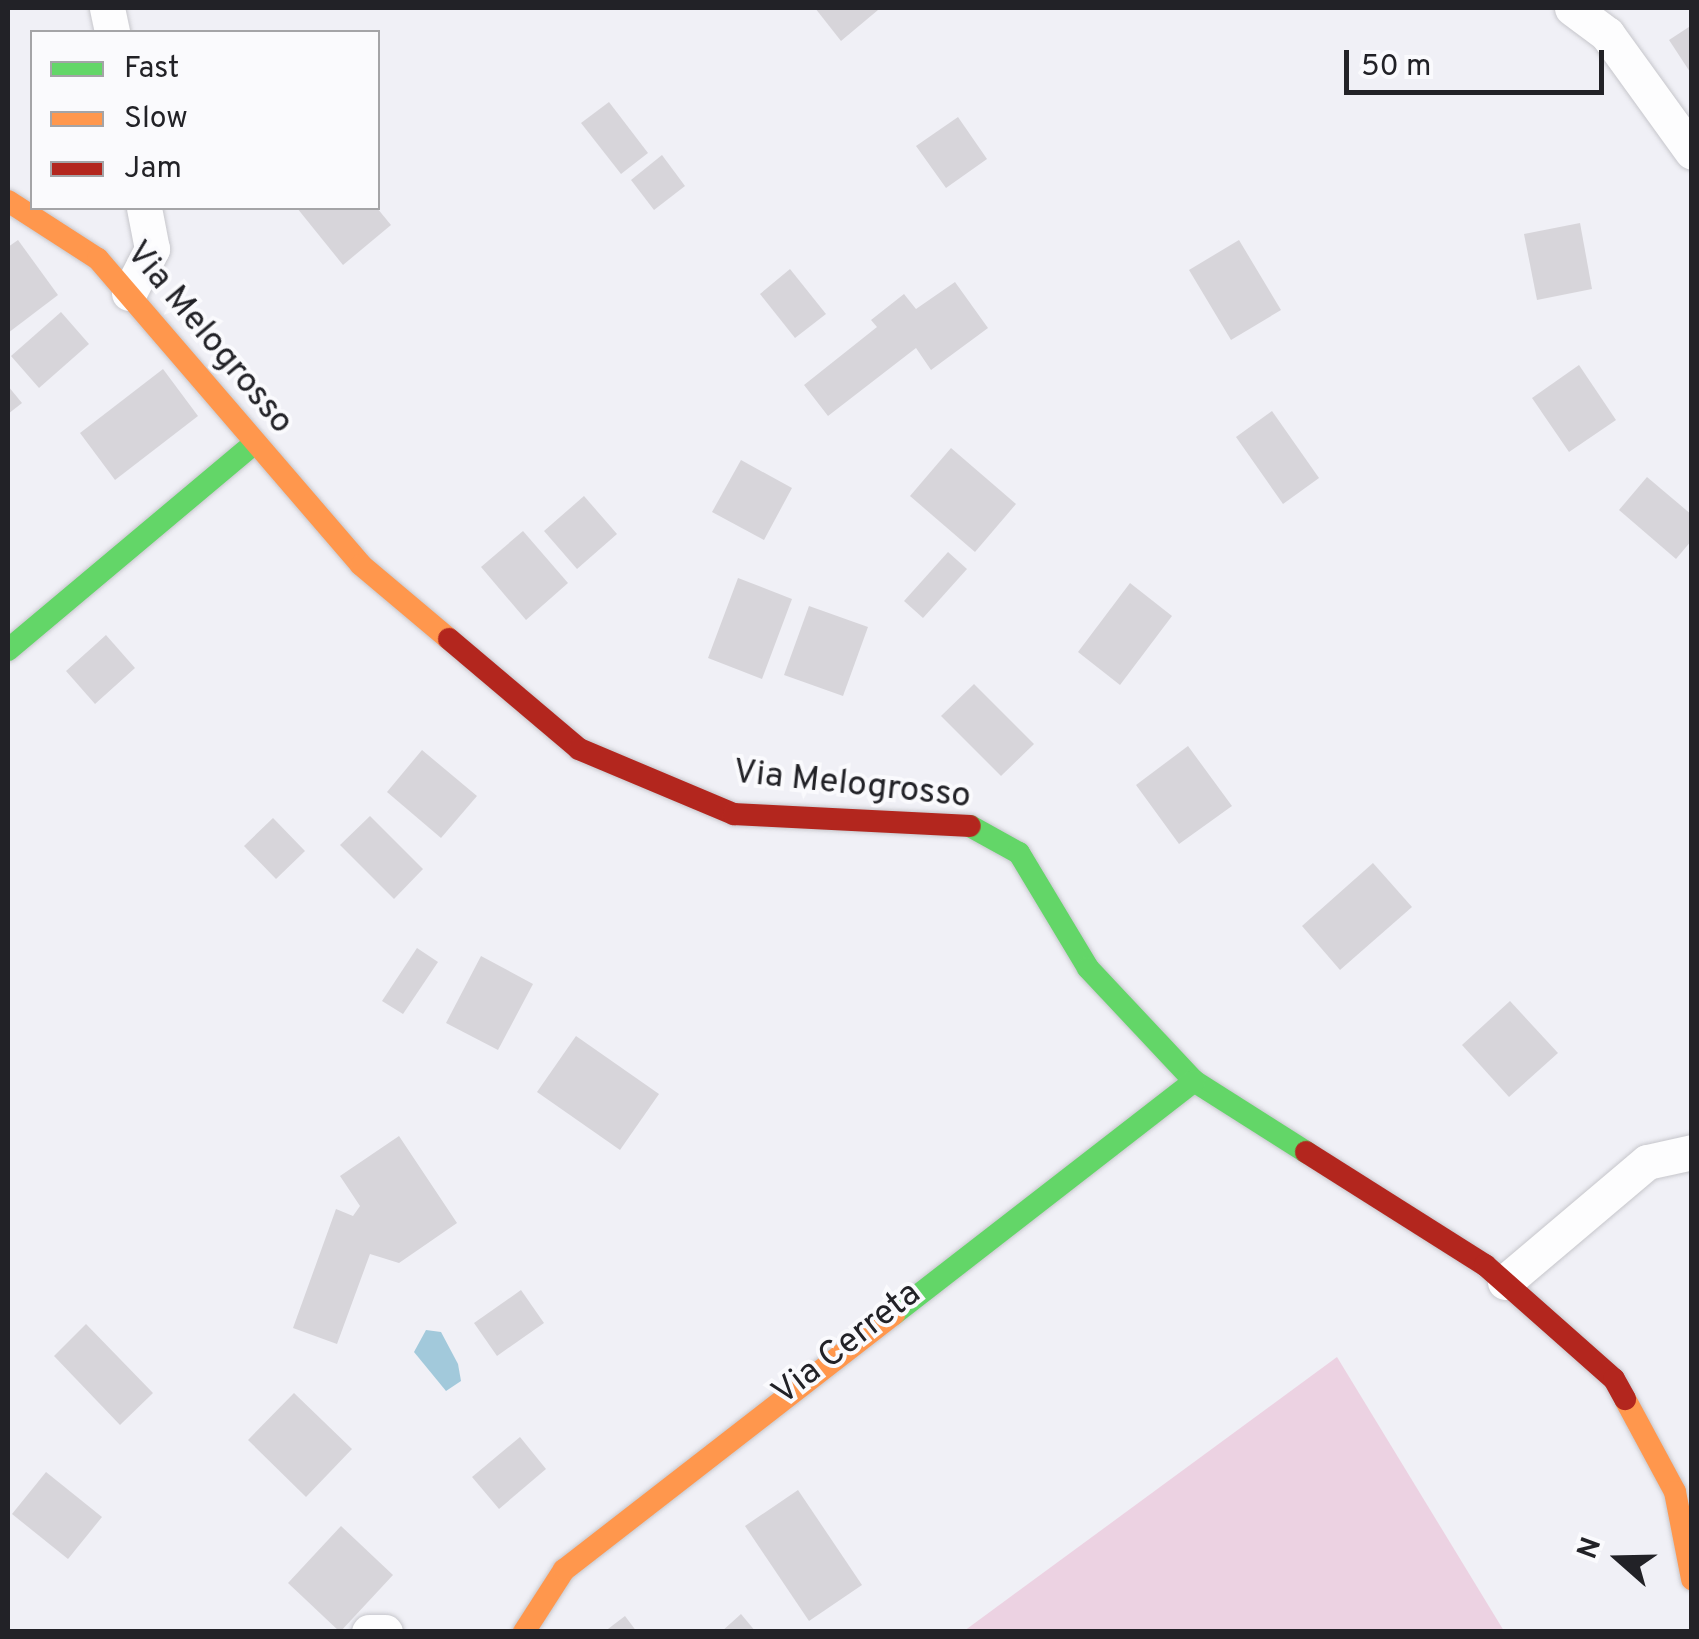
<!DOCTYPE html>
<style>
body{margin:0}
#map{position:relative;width:1699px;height:1639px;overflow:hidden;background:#f0f0f6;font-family:Overpass,sans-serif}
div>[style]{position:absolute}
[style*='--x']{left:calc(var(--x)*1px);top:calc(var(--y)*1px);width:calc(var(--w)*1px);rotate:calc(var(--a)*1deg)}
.green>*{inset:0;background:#ecd2e2}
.water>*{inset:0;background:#a2c9db}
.building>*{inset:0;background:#d7d5da}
.roads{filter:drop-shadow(0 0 2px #c6c6cb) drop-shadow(0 0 2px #c6c6cb)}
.street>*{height:35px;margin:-17.5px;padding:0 17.5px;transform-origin:17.5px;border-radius:17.5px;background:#fdfdfe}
.fast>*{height:22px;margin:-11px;padding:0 11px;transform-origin:11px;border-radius:11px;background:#63d668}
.slow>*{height:22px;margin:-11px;padding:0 11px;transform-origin:11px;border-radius:11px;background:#ff974d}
.jam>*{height:22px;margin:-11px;padding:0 11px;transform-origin:11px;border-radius:11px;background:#b3261e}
span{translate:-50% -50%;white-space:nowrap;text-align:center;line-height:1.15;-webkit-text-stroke:8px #fafafd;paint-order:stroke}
.street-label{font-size:35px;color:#222227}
.frame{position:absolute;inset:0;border:10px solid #222227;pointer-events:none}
.legend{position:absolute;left:30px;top:30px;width:350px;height:180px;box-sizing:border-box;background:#fafafd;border:2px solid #a4a4a7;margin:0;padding:12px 18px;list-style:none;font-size:30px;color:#222227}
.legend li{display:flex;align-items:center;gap:20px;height:50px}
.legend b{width:50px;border:2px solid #a4a4a7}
.north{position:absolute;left:1569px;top:1509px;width:100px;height:100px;-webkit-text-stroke:8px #fafafd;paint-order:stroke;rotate:290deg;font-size:28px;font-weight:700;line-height:40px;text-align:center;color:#222227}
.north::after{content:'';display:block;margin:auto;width:35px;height:45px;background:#222227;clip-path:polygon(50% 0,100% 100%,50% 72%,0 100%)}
.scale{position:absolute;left:1344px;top:50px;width:260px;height:45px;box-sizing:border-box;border:5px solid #222227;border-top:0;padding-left:12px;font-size:30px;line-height:35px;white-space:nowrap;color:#222227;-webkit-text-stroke:8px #fafafd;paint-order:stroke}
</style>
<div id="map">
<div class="green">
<div style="clip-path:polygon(1337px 1357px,1504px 1631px,964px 1631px)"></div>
</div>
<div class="water">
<div style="clip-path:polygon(426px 1330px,441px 1332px,458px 1364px,461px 1381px,446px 1391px,414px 1352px)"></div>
</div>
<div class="building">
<div style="clip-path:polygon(815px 8px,876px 8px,878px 10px,841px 41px)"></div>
<div style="clip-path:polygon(1692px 25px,1692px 75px,1669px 40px)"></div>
<div style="clip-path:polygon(609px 102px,648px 153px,621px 174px,581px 123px)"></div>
<div style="clip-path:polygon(958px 117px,987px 159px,946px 188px,916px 146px)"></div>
<div style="clip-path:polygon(662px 155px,685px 186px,654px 210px,631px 180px)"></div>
<div style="clip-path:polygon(297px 208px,377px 208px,391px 225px,343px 265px)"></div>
<div style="clip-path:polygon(1580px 223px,1592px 289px,1537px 300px,1524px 234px)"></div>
<div style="clip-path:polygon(18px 240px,58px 295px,8px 333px,8px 247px)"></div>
<div style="clip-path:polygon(1239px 240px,1281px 310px,1231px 340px,1189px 270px)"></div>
<div style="clip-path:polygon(790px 269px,826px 314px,795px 338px,760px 294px)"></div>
<div style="clip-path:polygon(955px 282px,988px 328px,931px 370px,916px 348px,828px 416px,804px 385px,877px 327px,871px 320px,904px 294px,916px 309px)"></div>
<div style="clip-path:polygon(61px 312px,89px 344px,39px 388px,11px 356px)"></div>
<div style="clip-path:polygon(1579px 365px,1616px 420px,1569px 452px,1532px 398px)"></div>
<div style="clip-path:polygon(163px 369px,198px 416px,115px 480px,80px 433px)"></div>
<div style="clip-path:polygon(8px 386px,22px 403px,8px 414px)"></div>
<div style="clip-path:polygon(1272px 411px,1319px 478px,1283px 504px,1236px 437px)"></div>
<div style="clip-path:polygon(951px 448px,1016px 504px,975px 552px,910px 496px)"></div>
<div style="clip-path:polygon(741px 460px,792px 488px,764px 540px,712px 512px)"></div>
<div style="clip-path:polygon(1647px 477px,1692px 515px,1692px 540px,1676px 559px,1619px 510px)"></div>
<div style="clip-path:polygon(584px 496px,617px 534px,577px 569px,544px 531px)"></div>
<div style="clip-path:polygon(523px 531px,568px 583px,526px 620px,481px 567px)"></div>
<div style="clip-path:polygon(948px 552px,967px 569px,923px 618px,904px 601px)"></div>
<div style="clip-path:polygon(738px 578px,792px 599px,762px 679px,708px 658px)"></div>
<div style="clip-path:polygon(1130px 583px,1172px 616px,1120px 685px,1078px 652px)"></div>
<div style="clip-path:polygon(809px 606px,868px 627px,843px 696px,784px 675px)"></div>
<div style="clip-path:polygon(106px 635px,135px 668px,95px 704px,66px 671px)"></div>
<div style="clip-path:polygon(974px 684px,1034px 744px,1001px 776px,941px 716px)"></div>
<div style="clip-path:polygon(1188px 746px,1232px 806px,1179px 844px,1136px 785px)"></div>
<div style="clip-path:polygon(422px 750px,477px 796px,441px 838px,387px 792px)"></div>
<div style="clip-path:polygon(370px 816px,423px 869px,394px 899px,340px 845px)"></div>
<div style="clip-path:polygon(273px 818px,305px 851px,276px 879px,244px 846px)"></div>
<div style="clip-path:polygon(1373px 863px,1412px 907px,1340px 970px,1302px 926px)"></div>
<div style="clip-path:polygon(417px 948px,438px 962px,403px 1014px,382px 1001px)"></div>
<div style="clip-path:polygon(481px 956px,533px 984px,498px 1050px,446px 1023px)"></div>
<div style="clip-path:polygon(1510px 1001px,1558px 1053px,1509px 1097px,1462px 1045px)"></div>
<div style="clip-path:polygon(576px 1036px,659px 1094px,620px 1150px,537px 1092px)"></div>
<div style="clip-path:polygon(399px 1136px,457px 1223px,399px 1263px,370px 1254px,337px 1344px,293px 1328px,336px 1209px,353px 1216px,360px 1206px,340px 1176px)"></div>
<div style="clip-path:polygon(521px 1290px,544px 1323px,497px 1356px,474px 1323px)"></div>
<div style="clip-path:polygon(86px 1324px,153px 1393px,120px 1425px,54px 1356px)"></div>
<div style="clip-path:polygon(294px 1393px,352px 1449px,306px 1497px,248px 1440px)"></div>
<div style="clip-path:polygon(520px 1437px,546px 1469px,499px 1509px,472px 1477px)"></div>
<div style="clip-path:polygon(46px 1472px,102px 1517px,68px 1559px,12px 1514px)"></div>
<div style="clip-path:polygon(798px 1490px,862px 1585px,809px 1621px,745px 1526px)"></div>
<div style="clip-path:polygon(341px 1526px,393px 1575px,340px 1632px,288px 1583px)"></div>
<div style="clip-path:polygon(741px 1614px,756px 1632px,721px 1632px)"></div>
<div style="clip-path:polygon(625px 1616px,637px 1632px,604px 1632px)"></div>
</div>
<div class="roads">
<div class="street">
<div style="--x:107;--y:8;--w:25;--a:78"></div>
<div style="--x:1572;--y:8;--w:44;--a:36.6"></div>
<div style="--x:1607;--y:34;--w:145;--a:54.2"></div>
<div style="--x:129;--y:293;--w:50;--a:-62.4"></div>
<div style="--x:152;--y:249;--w:42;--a:-101"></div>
<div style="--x:1505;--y:1282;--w:186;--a:-40.2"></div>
<div style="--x:1647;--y:1162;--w:46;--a:-12.5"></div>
<div style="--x:369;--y:1632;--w:16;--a:0"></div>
</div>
<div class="fast">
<div style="--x:8;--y:650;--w:319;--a:-40"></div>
<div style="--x:970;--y:826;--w:56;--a:28.9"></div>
<div style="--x:1019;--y:853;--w:134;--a:59"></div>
<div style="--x:1088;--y:968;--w:155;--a:46.8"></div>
<div style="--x:1194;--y:1081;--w:133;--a:32.4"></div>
<div style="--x:894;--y:1314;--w:380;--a:-37.8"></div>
</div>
<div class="slow">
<div style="--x:8;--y:201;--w:107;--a:32.8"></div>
<div style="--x:98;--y:259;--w:403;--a:49.3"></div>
<div style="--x:361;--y:565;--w:115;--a:40.1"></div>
<div style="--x:1625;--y:1399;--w:106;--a:61.7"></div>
<div style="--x:1675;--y:1492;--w:89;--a:78.9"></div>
<div style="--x:524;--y:1632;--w:74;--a:-57.2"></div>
<div style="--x:564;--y:1570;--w:418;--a:-37.8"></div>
</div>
<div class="jam">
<div style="--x:449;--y:639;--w:170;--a:40.2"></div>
<div style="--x:579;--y:749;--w:168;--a:22.8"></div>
<div style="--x:734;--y:814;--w:236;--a:2.9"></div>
<div style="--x:1306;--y:1152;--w:212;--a:32.3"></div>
<div style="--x:1485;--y:1265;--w:172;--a:41.5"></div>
<div style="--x:1614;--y:1379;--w:23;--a:61"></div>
</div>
</div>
<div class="street-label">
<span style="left:209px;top:338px;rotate:50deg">Via Melogrosso</span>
<span style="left:852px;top:785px;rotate:6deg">Via Melogrosso</span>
<span style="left:847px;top:1344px;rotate:-38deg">Via Cerreta</span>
</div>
<div class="frame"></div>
<ul class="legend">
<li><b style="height:12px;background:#63d668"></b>Fast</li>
<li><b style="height:12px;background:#ff974d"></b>Slow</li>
<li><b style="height:12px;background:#b3261e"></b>Jam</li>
</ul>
<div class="north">N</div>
<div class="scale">50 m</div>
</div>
